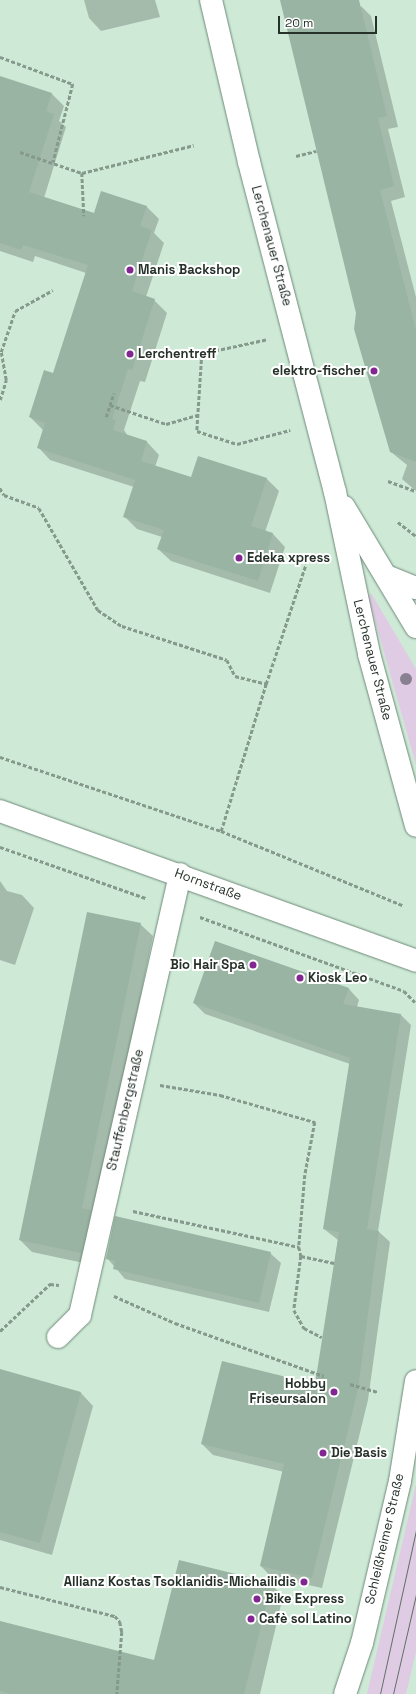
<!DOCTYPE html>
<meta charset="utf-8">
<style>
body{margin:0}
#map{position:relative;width:416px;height:1694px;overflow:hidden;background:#ceead7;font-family:"Space Grotesk",sans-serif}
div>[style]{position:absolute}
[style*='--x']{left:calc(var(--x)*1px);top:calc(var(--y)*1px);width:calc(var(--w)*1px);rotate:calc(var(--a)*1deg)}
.green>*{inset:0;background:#dfcbe3}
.shadow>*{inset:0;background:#0003}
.building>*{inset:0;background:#99b4a2}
.path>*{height:2.5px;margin-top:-1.25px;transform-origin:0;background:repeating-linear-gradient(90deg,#85998c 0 4px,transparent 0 6px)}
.roads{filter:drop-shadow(0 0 1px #6f8978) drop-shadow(0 0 1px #6f8978)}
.street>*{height:22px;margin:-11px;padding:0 11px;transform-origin:11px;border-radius:11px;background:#fff}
.secondary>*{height:22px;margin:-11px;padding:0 11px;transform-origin:11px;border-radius:11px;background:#fff}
.tram>*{height:1px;margin:-0.5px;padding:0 0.5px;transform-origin:0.5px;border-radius:0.5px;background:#5f7065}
.trees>*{width:12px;height:12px;margin:-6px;border-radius:50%;background:#898191}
.dots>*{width:11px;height:11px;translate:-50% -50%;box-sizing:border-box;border:2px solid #fff;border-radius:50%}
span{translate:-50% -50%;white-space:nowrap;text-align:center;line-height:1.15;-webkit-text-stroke:4px #fff;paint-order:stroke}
.street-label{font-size:13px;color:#26312a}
.poi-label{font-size:13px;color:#26312a;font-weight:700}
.left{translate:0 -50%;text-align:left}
.right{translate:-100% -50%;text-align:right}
.scale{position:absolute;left:278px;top:16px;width:99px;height:18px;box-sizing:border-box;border:2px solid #26312a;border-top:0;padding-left:5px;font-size:12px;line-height:14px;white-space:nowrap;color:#26312a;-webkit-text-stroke:3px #fff;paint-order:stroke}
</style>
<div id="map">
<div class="green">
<div style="clip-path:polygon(371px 593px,416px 669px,416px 765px,368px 596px)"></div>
<div style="clip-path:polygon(416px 1484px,416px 1652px,406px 1694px,367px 1694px)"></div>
</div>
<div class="shadow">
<div style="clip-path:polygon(84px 0,155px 0,160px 17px,101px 31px,89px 18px)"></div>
<div style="clip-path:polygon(281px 0,346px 0,353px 31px,361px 6px,371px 16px,398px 127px,388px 129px,405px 197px,391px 201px,416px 297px,416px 491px,402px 479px,407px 465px,391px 452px)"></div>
<div style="clip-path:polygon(0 77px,52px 94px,64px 106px,59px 121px,66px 127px,44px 198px,95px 214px,146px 206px,159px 219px,154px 233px,164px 243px,146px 297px,154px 300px,167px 313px,145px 382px,140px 381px,124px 430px,128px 436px,147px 442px,159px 455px,155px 467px,192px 478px,266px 478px,279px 491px,265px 532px,273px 534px,285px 547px,270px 593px,171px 561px,158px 549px,162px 537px,137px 529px,124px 516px,134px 487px,50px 460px,38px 447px,43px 430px,30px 417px,54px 374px,86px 273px,35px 256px,33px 262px,0 251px)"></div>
<div style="clip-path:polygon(0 881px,7px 891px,22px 895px,34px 908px,15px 965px,0 960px)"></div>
<div style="clip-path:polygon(140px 924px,153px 936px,95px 1216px,93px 1265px,32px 1252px,20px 1240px)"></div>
<div style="clip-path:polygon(216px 942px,349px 989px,359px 1000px,357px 1007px,401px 1015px,411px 1025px,378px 1231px,390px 1242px,368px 1400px,322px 1588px,271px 1577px,261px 1566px,284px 1472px,213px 1455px,202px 1444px,316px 1386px,338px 1240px,324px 1229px,350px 1064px,205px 1014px,194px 1003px)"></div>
<div style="clip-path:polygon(270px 1253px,281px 1263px,269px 1312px,125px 1279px,107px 1258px)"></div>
<div style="clip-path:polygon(0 1370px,81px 1393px,93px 1406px,52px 1555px,0 1540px)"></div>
<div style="clip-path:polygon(271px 1584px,283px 1596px,260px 1694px,0 1694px,0 1622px,155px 1661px)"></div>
</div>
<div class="building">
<div style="clip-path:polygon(280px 0,359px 0,387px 116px,378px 118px,394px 186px,380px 190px,416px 330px,416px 462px,390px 452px,354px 329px,356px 313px)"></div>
<div style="clip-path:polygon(0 76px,52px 93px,46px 111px,54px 114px,29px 192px,94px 213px,101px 191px,147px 206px,140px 226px,152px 230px,132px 291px,155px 299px,132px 370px,128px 369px,112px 419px,116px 420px,113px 430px,147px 441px,141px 461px,191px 477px,198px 456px,267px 478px,251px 526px,273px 533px,258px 581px,157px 549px,164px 530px,123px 517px,139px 468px,135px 480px,37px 448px,45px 423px,29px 417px,44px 370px,53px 373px,88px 265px,23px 245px,21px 250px,0 243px)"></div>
<div style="clip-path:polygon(87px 912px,141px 923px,82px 1208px,91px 1210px,81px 1253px,19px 1240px)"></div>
<div style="clip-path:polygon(215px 941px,349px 988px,343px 1004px,401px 1014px,367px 1229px,379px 1231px,358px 1389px,312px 1578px,260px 1566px,284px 1464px,201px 1444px,222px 1361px,315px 1384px,339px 1232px,323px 1229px,350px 1058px,193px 1003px)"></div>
<div style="clip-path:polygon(115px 1216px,271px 1252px,259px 1303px,113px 1269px,115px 1261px,106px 1259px)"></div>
<div style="clip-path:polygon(0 1369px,81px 1392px,40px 1543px,0 1532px)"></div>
<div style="clip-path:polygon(179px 1560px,272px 1583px,244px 1694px,11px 1694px,0 1691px,0 1621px,154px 1660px)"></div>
</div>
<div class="path">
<div style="--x:0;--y:57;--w:78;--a:20.3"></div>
<div style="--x:73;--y:84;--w:81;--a:104.2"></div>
<div style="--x:20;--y:152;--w:65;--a:18.7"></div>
<div style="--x:82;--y:173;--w:115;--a:-14"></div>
<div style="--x:296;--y:156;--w:21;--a:-14"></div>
<div style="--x:82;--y:173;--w:43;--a:87.3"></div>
<div style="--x:266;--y:340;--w:66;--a:167.7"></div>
<div style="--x:202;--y:354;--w:77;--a:93.7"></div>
<div style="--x:197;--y:431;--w:42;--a:18"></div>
<div style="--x:237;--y:444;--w:55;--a:-14.8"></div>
<div style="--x:0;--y:400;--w:21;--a:-73"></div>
<div style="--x:6;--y:380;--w:28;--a:-100"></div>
<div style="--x:1;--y:352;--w:43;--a:-71.1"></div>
<div style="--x:15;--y:311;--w:43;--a:-28.9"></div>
<div style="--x:110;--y:405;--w:59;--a:18.7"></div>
<div style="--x:166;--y:424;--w:33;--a:-16"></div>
<div style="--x:106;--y:417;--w:25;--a:-72"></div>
<div style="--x:388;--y:481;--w:30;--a:20"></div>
<div style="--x:0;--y:488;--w:8;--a:60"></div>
<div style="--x:4;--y:495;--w:37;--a:20"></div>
<div style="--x:39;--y:508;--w:118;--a:60"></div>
<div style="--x:98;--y:610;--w:29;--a:34"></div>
<div style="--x:122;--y:626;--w:110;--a:17.9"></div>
<div style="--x:227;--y:660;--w:18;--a:63"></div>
<div style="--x:235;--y:676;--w:32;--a:14"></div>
<div style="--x:398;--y:522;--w:23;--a:38"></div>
<div style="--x:0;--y:757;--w:233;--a:18.5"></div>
<div style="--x:221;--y:831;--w:196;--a:22.2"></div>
<div style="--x:221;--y:831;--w:154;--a:-73"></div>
<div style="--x:266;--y:684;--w:126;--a:-71.6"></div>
<div style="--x:0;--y:847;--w:155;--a:19.3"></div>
<div style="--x:200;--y:917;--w:217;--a:19.9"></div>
<div style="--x:404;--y:991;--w:17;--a:45"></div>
<div style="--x:160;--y:1085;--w:61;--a:9.5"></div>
<div style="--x:220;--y:1095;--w:99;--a:15.9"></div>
<div style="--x:315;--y:1122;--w:54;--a:100.7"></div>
<div style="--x:305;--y:1175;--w:72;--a:94.8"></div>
<div style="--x:133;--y:1211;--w:170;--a:12.2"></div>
<div style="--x:299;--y:1247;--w:9;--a:77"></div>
<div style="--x:301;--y:1256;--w:54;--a:97.4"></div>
<div style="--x:294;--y:1310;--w:21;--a:61"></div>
<div style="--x:304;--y:1328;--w:20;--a:27"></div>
<div style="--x:301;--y:1256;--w:34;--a:12"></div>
<div style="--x:114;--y:1296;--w:67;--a:23.9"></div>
<div style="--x:175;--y:1323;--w:158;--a:19.6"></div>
<div style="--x:0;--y:1331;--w:69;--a:-43.2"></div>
<div style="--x:50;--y:1284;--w:9;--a:6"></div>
<div style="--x:350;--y:1384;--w:29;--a:16"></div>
<div style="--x:0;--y:1587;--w:119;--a:14.2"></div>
<div style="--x:115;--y:1616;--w:8;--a:50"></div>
<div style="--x:120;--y:1622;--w:10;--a:79"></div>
<div style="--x:122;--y:1632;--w:62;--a:94.6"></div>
</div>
<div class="roads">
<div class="street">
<div style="--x:0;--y:811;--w:442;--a:19.8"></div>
<div style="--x:58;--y:1337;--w:31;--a:-45"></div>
<div style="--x:80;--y:1315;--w:452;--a:-77.2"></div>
</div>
<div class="secondary">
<div style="--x:211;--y:0;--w:166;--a:76.8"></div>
<div style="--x:249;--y:162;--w:341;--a:75.4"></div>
<div style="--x:335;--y:492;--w:166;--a:78.1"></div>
<div style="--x:369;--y:654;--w:178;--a:74.7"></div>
<div style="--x:344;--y:507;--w:140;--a:59"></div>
<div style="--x:386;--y:576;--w:32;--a:22"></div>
<div style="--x:345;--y:1694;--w:54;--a:-71.6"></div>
<div style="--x:362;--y:1643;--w:166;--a:-76.8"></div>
<div style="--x:400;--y:1481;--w:101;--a:-80.9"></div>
</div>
</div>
<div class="tram">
<div style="--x:380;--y:1694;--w:168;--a:-77.6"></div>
<div style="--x:393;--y:1694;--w:103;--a:-77"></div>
</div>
<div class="trees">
<div style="left:406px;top:679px"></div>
</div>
<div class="dots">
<div style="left:130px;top:270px;background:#822692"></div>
<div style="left:130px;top:354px;background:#822692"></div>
<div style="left:374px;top:371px;background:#822692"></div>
<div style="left:239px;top:558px;background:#822692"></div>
<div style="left:253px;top:965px;background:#822692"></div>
<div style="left:300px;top:978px;background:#822692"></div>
<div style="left:334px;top:1392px;background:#822692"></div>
<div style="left:323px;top:1453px;background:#822692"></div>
<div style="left:304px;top:1582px;background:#822692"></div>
<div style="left:257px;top:1599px;background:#822692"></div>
<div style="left:251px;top:1619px;background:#822692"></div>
</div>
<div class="street-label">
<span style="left:271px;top:246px;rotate:75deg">Lerchenauer Straße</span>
<span style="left:372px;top:660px;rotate:76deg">Lerchenauer Straße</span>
<span style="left:208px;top:885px;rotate:20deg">Hornstraße</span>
<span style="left:126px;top:1110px;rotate:-77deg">Stauffenbergstraße</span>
<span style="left:385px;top:1539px;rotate:-77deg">Schleißheimer Straße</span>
</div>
<div class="poi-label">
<span class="left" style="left:138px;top:270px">Manis Backshop</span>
<span class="left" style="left:138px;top:354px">Lerchentreff</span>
<span class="right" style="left:366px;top:371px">elektro-fischer</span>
<span class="left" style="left:247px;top:558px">Edeka xpress</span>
<span class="right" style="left:245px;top:965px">Bio Hair Spa</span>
<span class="left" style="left:308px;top:978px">Kiosk Leo</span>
<span class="right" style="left:326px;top:1392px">Hobby<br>Friseursalon</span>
<span class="left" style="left:331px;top:1453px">Die Basis</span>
<span class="right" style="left:296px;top:1582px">Allianz Kostas Tsoklanidis-Michailidis</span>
<span class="left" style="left:265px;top:1599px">Bike Express</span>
<span class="left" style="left:259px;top:1619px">Cafè sol Latino</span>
</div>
<div class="scale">20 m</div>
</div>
